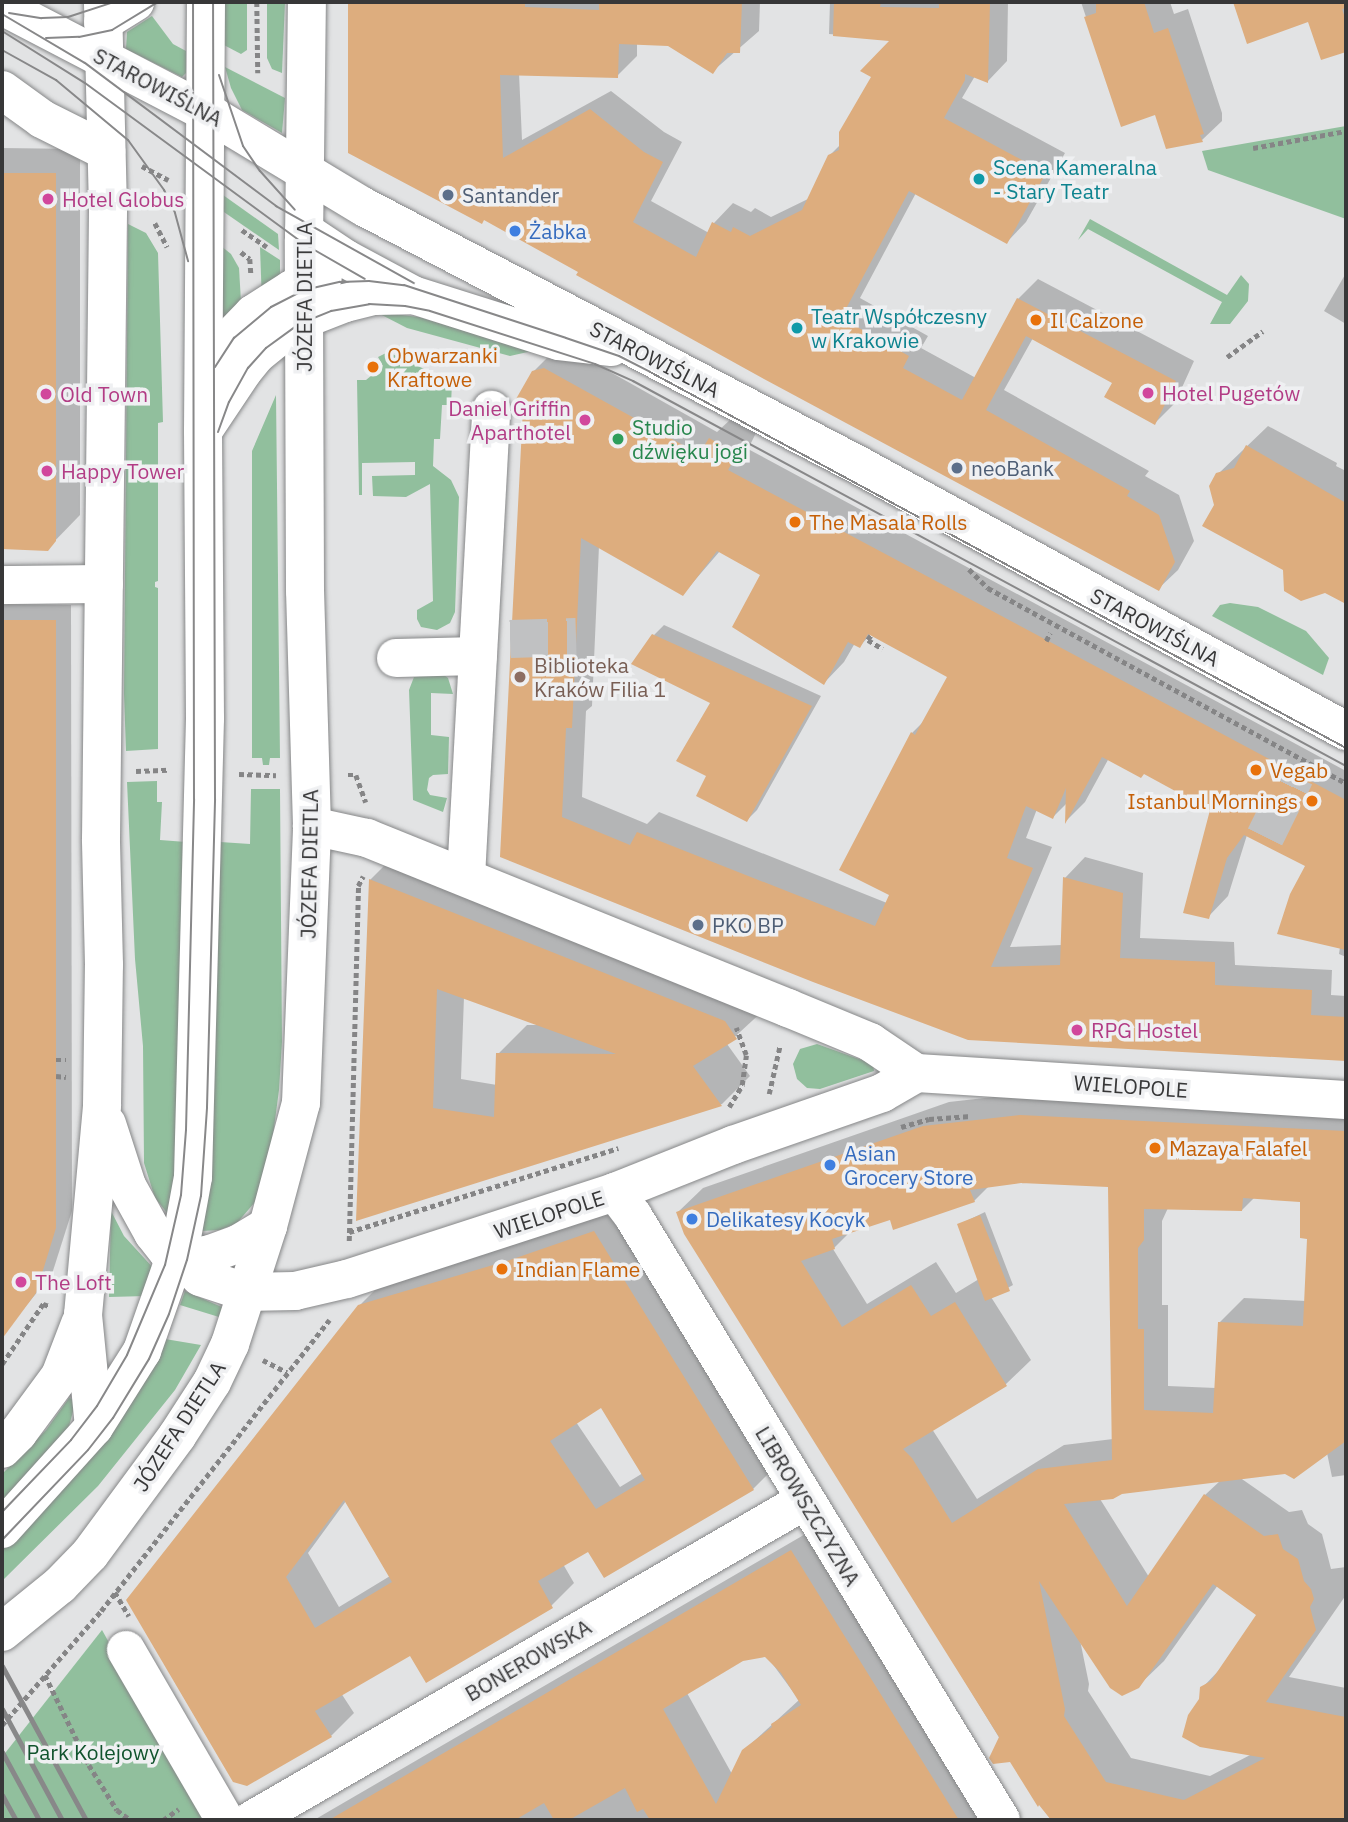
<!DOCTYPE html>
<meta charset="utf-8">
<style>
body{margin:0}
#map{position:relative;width:1348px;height:1822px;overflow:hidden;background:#e2e3e4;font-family:"IBM Plex Sans",sans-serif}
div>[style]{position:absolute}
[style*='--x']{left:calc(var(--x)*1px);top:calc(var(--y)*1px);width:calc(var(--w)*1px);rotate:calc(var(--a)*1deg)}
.green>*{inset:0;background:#91bf9d}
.shadow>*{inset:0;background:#0003}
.building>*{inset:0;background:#ddad7e}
.minor-tunnel>*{height:38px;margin-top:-19px;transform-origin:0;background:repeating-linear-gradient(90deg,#c0c1c2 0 38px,transparent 0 57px)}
.path>*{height:4.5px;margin-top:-2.25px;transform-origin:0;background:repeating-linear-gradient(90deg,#858586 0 5px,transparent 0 8.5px)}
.roads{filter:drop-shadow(0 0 2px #868788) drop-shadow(0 0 2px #868788)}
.minor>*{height:38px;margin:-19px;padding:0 19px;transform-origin:19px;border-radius:19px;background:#fff}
.tram>*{height:2px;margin:-1px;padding:0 1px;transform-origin:1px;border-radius:1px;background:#888889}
.rail>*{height:5px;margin:-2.5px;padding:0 2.5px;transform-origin:2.5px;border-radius:2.5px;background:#888889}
.dots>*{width:19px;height:19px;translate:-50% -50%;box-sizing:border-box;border:4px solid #eff0f2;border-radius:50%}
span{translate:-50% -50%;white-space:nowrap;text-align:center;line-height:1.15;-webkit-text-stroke:7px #eff0f2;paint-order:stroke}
.street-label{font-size:21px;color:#373738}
.culture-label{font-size:21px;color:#0d838f}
.left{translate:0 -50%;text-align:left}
.service-label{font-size:21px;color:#4e5e75}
.hotel-label{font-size:21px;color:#b23c85}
.right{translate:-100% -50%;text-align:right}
.shop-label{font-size:21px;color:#366cbe}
.food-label{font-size:21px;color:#c56008}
.leisure-label{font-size:21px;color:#27864d}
.education-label{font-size:21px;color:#785e54}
.park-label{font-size:21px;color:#10532d}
.frame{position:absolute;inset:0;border:4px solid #373738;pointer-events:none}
</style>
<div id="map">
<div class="green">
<div style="clip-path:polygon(221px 2px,247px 2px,247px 50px,241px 54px,222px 44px)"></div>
<div style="clip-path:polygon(267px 2px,285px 2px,282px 73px,272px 69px,267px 58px)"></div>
<div style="clip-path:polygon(152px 16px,173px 44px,186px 51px,186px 73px,182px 77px,126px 49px,127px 32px)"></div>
<div style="clip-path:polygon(225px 67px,285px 98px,282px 133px,242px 110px,231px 88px)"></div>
<div style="clip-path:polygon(1346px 126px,1346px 219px,1208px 170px,1202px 151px)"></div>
<div style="clip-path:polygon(223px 195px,278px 234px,279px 250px,221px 210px)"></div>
<div style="clip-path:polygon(1090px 219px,1227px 295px,1241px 275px,1249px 284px,1248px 301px,1230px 324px,1210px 324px,1222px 302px,1088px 229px,1078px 240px)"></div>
<div style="clip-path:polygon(128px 224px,146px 233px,158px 253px,163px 422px,158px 423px,158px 581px,155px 582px,155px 587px,158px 588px,158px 749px,126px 751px,124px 694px)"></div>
<div style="clip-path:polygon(221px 246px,231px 254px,239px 268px,242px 319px,223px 337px)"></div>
<div style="clip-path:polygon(260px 247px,280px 260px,280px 290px,262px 303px)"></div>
<div style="clip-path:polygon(376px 312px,419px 317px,532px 351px,510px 356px,407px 328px)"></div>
<div style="clip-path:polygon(388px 352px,452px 382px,451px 405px,442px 405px,440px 439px,434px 439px,433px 466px,451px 480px,459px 497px,455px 612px,450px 623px,437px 630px,421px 627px,417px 619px,417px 610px,433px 601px,430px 484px,406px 497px,373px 496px,372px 476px,415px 475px,415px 462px,362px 463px,362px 495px,359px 495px,357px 380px,366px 380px,383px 366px,378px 357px)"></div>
<div style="clip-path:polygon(276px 395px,280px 758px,270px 758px,269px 765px,263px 765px,262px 758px,252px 758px,252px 451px)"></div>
<div style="clip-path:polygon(1230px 603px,1258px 607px,1306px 631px,1329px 658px,1323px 675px,1212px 616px,1220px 605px)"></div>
<div style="clip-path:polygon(440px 672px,448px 678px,453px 694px,431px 693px,431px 735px,449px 737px,448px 774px,433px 775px,429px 778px,427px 790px,430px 795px,447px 798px,443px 812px,413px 800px,409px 690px,414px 677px)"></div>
<div style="clip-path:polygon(157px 781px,157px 802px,162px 802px,160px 840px,186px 842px,178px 1160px,168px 1214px,155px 1198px,144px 1163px,143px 1046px,135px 959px,127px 782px)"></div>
<div style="clip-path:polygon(251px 789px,280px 789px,282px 1042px,279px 1090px,270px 1158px,255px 1202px,237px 1223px,220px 1230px,202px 1231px,220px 842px,250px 844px)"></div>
<div style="clip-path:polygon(817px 1044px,873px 1064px,874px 1071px,820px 1089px,807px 1088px,797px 1079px,793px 1064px,800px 1049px)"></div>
<div style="clip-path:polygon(111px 1211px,124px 1236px,156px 1271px,146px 1296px,109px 1297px)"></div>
<div style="clip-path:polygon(185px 1291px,224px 1308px,219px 1317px,180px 1305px)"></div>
<div style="clip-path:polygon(165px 1339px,201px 1345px,175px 1390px,98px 1486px,2px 1581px,2px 1549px,70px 1482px)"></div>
<div style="clip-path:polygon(69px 1398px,76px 1400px,67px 1434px,2px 1502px,2px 1474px,46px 1430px)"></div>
<div style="clip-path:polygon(102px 1630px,208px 1820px,2px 1820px,2px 1757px)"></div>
</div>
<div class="shadow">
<div style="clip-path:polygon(350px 2px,760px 2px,759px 31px,713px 71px,669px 44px,637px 43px,637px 56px,617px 76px,519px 73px,522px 140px,611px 91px,664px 132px,682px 142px,651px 201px,709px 233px,714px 223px,733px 203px,751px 212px,755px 208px,771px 217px,810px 198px,829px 156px,840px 145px,893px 39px,829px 34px,830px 2px,1008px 2px,1007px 61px,988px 81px,975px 76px,962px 98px,1065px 153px,1026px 222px,1007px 242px,916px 193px,860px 298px,928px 336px,921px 348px,976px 378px,1018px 299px,1038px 279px,1194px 361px,1175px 403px,1155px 423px,1114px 382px,1033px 338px,1004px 390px,1149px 471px,1145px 476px,1179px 495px,1194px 541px,1178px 570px,1158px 589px,485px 218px,350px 152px)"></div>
<div style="clip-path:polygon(1081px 2px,1170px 2px,1174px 14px,1188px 9px,1222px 113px,1222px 121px,1202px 140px,1156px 113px,1122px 125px)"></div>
<div style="clip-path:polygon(1235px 2px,1346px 2px,1346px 50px,1322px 58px,1309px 20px,1248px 42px)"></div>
<div style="clip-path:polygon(2px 148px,80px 149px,80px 515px,47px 549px,2px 548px)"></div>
<div style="clip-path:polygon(1346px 273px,1346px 324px,1324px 311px)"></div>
<div style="clip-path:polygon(evenodd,554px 351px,589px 360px,717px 432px,731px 419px,756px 433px,748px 449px,1346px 771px,1346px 957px,1339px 954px,1340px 947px,1307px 865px,1247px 835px,1228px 896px,1208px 917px,1212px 810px,1145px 772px,1109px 758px,1085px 802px,1067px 820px,1067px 803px,1053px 817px,1037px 809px,1026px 838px,1052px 847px,1010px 947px,1062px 945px,1065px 878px,1085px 857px,1143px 873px,1140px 938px,1234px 942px,1235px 965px,1332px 970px,1331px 995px,1346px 996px,1346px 1059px,969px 1038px,502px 856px,533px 372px,554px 351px,599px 546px,683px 594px,720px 551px,763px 574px,824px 683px,844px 662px,855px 643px,860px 646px,871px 634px,950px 677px,926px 719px,912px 733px,891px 894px,887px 903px,659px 812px,647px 824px,582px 797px,586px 711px,592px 706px,599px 546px)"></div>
<div style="clip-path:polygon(1268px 426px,1337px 463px,1336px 466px,1346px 471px,1346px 602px,1285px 569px,1215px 506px,1218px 474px)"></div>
<div style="clip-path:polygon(2px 604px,71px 605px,72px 1211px,52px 1274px,8px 1328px,2px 1317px)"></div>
<div style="clip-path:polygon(664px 625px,821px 696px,757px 810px,747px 820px,708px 776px,713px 702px,654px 635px)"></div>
<div style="clip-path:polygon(evenodd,399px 851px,765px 1009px,727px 1044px,750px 1076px,722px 1104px,358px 1219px,370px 880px,399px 851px,464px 997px,540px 1025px,527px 1025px,498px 1054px,497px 1085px,461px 1079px,464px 997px)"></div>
<div style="clip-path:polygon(evenodd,1046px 1091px,1346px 1106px,1346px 1475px,1332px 1477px,1327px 1453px,1286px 1472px,1239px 1477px,1289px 1512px,1302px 1510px,1308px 1524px,1322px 1534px,1331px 1569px,1346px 1567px,1346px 1595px,1289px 1677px,1346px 1688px,1346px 1820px,1054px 1820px,1039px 1803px,678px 1212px,703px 1188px,949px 1102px,1046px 1091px,1021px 1182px,1110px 1185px,1113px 1439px,1064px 1445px,977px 1499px,932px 1429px,1006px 1384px,1031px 1360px,991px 1297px,1013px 1285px,985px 1212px,960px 1224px,979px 1279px,956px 1293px,936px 1262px,867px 1304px,833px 1249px,851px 1231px,891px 1218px,974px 1201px,989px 1186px,1021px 1182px,1046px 1091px,1255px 1197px,1302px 1200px,1309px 1237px,1306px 1301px,1244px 1298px,1219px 1323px,1216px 1388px,1168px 1386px,1168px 1305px,1162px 1305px,1162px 1221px,1168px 1208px,1242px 1210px,1255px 1197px,1046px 1091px,1221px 1480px,1205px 1495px,1149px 1577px,1100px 1499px,1122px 1492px,1221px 1480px,1046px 1091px,1218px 1585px,1258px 1614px,1223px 1666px,1202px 1688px,1200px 1700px,1252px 1754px,1210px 1776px,1131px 1758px,1088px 1691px,1089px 1684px,1080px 1640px,1138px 1686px,1164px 1661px,1218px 1585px)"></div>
<div style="clip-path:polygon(evenodd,618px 1210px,776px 1466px,753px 1489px,588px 1549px,563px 1564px,574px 1583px,551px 1606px,410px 1653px,341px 1693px,354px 1713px,331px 1736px,128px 1600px,356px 1309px,380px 1285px,618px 1210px,602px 1406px,643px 1473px,620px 1487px,576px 1422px,602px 1406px,618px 1210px,346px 1501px,390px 1576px,339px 1607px,308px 1553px,346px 1501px)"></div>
<div style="clip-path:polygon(evenodd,814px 1529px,994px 1820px,314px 1820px,814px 1529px,766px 1655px,799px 1700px,743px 1751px,732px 1774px,687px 1693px,743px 1659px,766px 1655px)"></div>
</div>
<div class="building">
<div style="clip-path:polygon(348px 2px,525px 2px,525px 7px,599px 10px,599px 2px,742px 2px,740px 53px,727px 53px,713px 74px,668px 46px,619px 44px,618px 78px,500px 75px,503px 158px,590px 109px,644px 152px,663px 162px,633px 222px,696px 257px,712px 222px,731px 232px,733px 227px,750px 236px,802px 210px,828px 155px,839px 150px,839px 132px,871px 77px,860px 71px,889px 41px,833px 36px,834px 2px,881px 2px,880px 7px,939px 8px,939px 2px,990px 2px,988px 83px,965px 74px,965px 80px,944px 118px,1046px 173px,1007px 244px,909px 191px,841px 318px,909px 356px,903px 368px,962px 400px,1017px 298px,1176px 381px,1155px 425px,1104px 397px,1112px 383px,1026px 336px,986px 410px,1130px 491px,1127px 496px,1159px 515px,1175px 562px,1159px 591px,764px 379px,576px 275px,578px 272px,484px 220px,482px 224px,348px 153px)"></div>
<div style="clip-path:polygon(1096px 2px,1144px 2px,1154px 33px,1168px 28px,1204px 134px,1200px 135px,1203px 142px,1166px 149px,1155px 115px,1121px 127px,1084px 17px,1096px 13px)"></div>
<div style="clip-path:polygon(1233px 2px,1346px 2px,1346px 8px,1342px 9px,1346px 21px,1346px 52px,1321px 60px,1308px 22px,1247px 44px)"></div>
<div style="clip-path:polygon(2px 173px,56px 173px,56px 541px,48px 551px,2px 549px)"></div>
<div style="clip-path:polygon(evenodd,544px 368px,699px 454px,709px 438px,737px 454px,728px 470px,1346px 800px,1346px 950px,1277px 934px,1290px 894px,1305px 866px,1244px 835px,1227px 858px,1209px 919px,1183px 913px,1210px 810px,1144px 774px,1141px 778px,1102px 757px,1065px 824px,1066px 788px,1053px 819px,1026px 806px,1007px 858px,1033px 868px,991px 967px,1060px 965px,1063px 877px,1097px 886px,1123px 893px,1120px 958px,1215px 962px,1215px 985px,1312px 990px,1311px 1015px,1346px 1017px,1346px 1061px,968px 1040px,813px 982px,500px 857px,523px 408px,512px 406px,532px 371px,544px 368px,581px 538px,683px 596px,717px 551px,760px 575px,732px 627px,824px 685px,848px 642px,860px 648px,868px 634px,947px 677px,915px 735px,911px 732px,839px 870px,889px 895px,875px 926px,637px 832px,630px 845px,562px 817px,566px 728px,572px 728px,581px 538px)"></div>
<div style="clip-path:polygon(1246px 445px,1346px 503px,1346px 604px,1325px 593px,1301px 601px,1284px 591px,1283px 570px,1202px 526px,1214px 505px,1209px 486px,1216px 473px,1234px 468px)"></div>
<div style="clip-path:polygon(2px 620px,56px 620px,56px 1228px,36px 1293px,2px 1339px)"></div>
<div style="clip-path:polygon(652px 634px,812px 706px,747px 822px,696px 796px,706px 776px,676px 761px,710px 703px,631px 664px)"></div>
<div style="clip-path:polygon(evenodd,369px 879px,725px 1021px,737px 1039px,693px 1066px,722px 1106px,356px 1221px,369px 879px,437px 989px,616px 1054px,496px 1053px,494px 1117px,433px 1108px,437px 989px)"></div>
<div style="clip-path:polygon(evenodd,1020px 1115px,1346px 1131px,1346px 1441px,1294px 1479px,1285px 1474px,1122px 1494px,1113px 1499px,1064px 1504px,1127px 1606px,1204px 1494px,1264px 1536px,1278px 1534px,1283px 1549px,1298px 1559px,1304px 1581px,1311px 1589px,1314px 1599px,1310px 1607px,1316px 1630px,1266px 1702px,1346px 1717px,1346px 1820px,1051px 1820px,1039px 1805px,1038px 1807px,1010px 1762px,993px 1764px,989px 1758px,999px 1737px,684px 1234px,676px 1212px,923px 1126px,1020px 1115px,1021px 1183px,1108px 1187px,1112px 1460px,1038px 1469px,952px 1523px,912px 1458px,903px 1449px,1007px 1386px,955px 1302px,931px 1316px,911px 1285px,842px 1327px,801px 1261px,835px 1249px,832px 1239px,890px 1220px,893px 1230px,975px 1202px,970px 1190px,1021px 1183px,1020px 1115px,1243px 1198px,1300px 1202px,1300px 1238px,1307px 1239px,1303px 1326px,1218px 1322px,1213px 1413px,1144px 1410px,1144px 1329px,1138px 1329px,1138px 1248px,1144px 1240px,1144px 1209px,1242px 1211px,1243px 1198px,1020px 1115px,1039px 1581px,1110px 1688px,1122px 1696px,1139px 1688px,1213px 1584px,1256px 1615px,1211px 1681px,1200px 1687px,1199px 1699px,1188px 1715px,1182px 1737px,1200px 1747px,1265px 1758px,1184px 1800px,1106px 1782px,1064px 1716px,1065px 1709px,1039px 1581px)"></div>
<div style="clip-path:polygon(980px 1215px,1010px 1291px,985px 1301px,957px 1224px)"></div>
<div style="clip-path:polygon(evenodd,594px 1231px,754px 1490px,604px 1578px,588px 1552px,538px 1581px,553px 1608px,426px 1683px,410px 1656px,315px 1711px,332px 1737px,247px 1786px,233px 1782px,126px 1600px,358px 1305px,510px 1260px,594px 1231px,601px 1408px,645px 1480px,596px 1509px,550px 1441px,601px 1408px,594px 1231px,344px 1500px,392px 1582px,315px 1628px,286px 1577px,344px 1500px)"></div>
<div style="clip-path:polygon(evenodd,791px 1550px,959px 1820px,650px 1820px,643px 1809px,637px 1812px,625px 1788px,569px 1820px,554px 1820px,544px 1803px,515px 1820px,329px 1820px,791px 1550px,765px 1657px,781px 1673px,801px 1705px,771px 1724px,772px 1727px,742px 1750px,716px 1804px,663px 1709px,743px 1661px,765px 1657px)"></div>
</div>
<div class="minor-tunnel">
<div style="--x:510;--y:639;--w:66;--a:-1.7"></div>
<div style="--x:1265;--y:837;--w:68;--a:-63.8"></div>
</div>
<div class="path">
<div style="--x:257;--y:2;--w:71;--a:89.2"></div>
<div style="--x:1253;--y:148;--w:95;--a:-10.4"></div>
<div style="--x:142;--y:166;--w:30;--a:28"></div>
<div style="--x:155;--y:223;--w:27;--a:63"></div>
<div style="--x:242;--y:230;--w:30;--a:34"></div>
<div style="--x:241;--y:252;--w:11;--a:38"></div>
<div style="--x:250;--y:259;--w:15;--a:86"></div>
<div style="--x:1227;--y:357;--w:44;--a:-35.8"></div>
<div style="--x:969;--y:569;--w:27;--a:45"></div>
<div style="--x:988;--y:588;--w:408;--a:28.6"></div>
<div style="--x:871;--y:636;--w:5;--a:127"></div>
<div style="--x:868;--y:640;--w:17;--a:31"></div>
<div style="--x:1046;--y:641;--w:9;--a:-63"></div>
<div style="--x:136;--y:771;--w:33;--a:-2"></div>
<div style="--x:239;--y:774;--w:37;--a:2"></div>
<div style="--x:348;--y:775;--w:8;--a:0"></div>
<div style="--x:356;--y:775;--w:29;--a:70"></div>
<div style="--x:56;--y:1060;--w:10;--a:0"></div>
<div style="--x:56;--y:1076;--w:10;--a:6"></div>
<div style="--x:769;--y:1094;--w:50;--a:-77.3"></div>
<div style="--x:729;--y:1107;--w:26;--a:-59"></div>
<div style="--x:742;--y:1085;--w:30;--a:-82"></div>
<div style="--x:746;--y:1055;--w:29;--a:-110"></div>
<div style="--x:901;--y:1127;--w:29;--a:-16"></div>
<div style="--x:929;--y:1119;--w:42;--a:-4.1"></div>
<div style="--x:349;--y:1232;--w:282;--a:-17.3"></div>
<div style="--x:349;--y:1241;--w:355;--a:-88.5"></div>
<div style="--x:358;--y:886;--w:11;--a:-63"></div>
<div style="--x:263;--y:1360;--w:27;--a:27"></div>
<div style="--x:2;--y:1364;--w:73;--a:-55.7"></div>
<div style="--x:43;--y:1304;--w:6;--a:18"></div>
<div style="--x:115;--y:1592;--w:28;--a:60"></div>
<div style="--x:45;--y:1675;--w:100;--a:63.9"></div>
<div style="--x:89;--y:1765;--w:53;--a:58.1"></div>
<div style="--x:117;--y:1810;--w:17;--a:36"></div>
<div style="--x:2;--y:1725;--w:151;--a:-49"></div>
<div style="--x:101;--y:1611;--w:370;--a:-51.9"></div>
<div style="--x:163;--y:1820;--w:19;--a:-35"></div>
</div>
<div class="roads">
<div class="minor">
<div style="--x:2;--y:6;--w:238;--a:27.5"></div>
<div style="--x:213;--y:116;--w:176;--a:31.1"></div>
<div style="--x:364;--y:207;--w:560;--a:27.57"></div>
<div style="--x:860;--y:466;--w:554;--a:28.6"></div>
<div style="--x:103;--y:22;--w:38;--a:-32"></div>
<div style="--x:2;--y:90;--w:49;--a:35.9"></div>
<div style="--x:42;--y:119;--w:72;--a:26.6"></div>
<div style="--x:304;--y:231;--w:50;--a:33.7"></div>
<div style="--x:346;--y:259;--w:76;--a:28.2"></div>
<div style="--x:413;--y:295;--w:153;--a:17.5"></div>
<div style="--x:559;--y:341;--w:53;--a:6.5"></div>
<div style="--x:205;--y:373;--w:44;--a:-54.2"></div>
<div style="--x:231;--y:337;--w:32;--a:-46"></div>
<div style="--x:253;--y:314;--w:46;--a:-32.7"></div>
<div style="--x:292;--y:289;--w:33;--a:-21"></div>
<div style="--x:203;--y:431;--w:72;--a:-56.3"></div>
<div style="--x:243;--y:371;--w:21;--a:-51"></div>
<div style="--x:256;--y:355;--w:36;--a:-39"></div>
<div style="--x:284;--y:332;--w:24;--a:-33"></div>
<div style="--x:304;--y:319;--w:44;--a:-21.3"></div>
<div style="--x:345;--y:303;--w:30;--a:-14"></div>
<div style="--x:374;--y:296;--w:39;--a:-1"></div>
<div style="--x:2;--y:585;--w:102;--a:-0.6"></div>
<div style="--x:396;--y:658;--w:82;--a:-1.4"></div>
<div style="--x:312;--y:826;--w:56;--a:12.3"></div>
<div style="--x:367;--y:838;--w:454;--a:22"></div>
<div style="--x:788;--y:1008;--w:89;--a:22.5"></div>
<div style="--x:870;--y:1042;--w:55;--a:34"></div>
<div style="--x:916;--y:1073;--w:431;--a:3.6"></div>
<div style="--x:466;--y:877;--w:468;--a:-86.9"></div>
<div style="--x:107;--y:1124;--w:65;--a:72.1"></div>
<div style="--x:127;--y:1186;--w:54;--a:61"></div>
<div style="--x:153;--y:1233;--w:24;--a:52"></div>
<div style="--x:168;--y:1252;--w:21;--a:17"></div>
<div style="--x:188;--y:1258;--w:22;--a:-10"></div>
<div style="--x:210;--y:1254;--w:30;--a:-20"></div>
<div style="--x:238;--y:1244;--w:35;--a:-31"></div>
<div style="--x:615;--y:1192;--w:30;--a:53"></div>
<div style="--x:633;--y:1216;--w:707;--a:58.65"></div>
<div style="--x:177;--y:1256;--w:31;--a:42"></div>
<div style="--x:200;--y:1277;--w:47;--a:18.4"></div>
<div style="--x:245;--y:1292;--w:50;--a:-1.1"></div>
<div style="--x:295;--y:1291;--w:53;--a:-13"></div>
<div style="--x:347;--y:1279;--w:282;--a:-18"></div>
<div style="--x:615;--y:1192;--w:127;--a:-21.7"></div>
<div style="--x:733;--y:1145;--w:158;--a:-19.2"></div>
<div style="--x:882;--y:1093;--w:39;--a:-30"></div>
<div style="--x:94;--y:1427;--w:113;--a:-95.6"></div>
<div style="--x:83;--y:1315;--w:211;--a:-84.8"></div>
<div style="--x:102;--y:1105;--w:140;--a:-89.2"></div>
<div style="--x:104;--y:965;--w:126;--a:-91.4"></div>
<div style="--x:101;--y:839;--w:630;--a:-89.36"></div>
<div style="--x:108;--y:209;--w:207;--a:-91.4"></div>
<div style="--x:2;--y:1449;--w:23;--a:-45"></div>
<div style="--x:18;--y:1433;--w:71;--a:-53.6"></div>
<div style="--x:60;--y:1376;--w:56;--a:-69"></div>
<div style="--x:2;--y:1529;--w:137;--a:-48"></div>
<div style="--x:94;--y:1427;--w:90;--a:-57.7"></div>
<div style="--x:142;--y:1351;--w:121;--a:-70.7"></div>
<div style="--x:182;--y:1237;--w:61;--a:-79.6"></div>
<div style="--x:193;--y:1177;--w:459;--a:-88.5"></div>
<div style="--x:205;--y:718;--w:287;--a:-90.4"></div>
<div style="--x:203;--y:431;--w:429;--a:-89.6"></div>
<div style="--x:2;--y:1632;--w:75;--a:-39"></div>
<div style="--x:60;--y:1585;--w:43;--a:-45.9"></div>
<div style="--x:90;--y:1554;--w:147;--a:-53.6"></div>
<div style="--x:177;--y:1436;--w:64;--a:-57.1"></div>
<div style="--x:212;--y:1382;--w:42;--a:-64.7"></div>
<div style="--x:230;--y:1344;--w:124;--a:-72.1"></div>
<div style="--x:268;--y:1226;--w:127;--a:-75"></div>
<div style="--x:301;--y:1103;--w:277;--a:-87.7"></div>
<div style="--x:312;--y:826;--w:235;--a:-91.7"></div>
<div style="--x:305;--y:591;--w:351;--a:-90.2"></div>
<div style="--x:304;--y:240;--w:238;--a:-89.3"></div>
<div style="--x:126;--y:1650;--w:197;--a:59.8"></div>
<div style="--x:252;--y:1820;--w:638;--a:-30.02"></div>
</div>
</div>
<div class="tram">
<div style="--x:9;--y:13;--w:33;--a:9"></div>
<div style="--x:42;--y:18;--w:26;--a:-2"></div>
<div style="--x:68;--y:17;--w:48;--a:-18.1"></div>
<div style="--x:2;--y:14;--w:96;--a:30.6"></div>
<div style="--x:85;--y:63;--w:239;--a:36.8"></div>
<div style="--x:276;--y:206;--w:158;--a:29.2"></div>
<div style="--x:2;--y:31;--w:98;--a:32.1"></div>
<div style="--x:85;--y:83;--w:272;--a:36.3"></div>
<div style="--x:304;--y:244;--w:70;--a:29.8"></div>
<div style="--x:46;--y:38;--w:33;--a:-2"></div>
<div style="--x:79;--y:37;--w:34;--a:-12"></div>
<div style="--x:112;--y:30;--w:54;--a:-31.3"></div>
<div style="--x:2;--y:50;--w:62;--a:29.1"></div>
<div style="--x:56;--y:80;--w:94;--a:39.8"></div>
<div style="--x:128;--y:140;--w:62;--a:54.2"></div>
<div style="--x:164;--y:190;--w:25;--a:64"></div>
<div style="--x:175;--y:213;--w:50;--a:74.8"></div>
<div style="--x:219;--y:75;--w:75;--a:71.3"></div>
<div style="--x:243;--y:146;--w:30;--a:56"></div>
<div style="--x:260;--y:171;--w:52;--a:48.1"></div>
<div style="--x:215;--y:367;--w:35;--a:-57"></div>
<div style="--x:234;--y:338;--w:48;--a:-40"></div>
<div style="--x:271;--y:307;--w:37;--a:-27"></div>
<div style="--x:304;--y:290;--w:37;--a:-13"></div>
<div style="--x:340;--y:282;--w:29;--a:-2"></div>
<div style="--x:369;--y:281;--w:35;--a:7"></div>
<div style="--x:404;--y:285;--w:170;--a:18.1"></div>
<div style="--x:566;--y:338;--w:56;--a:18.8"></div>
<div style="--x:619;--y:356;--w:35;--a:27"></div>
<div style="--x:650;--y:372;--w:791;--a:28.38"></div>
<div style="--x:218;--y:432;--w:32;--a:-70"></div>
<div style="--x:229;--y:402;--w:39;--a:-61"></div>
<div style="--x:248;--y:368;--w:27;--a:-48"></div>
<div style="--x:266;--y:348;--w:41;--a:-36"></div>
<div style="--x:299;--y:324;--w:35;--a:-22"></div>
<div style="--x:331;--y:311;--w:39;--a:-10"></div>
<div style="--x:369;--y:304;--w:36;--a:3"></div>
<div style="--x:405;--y:306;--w:25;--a:11"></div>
<div style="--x:430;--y:311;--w:173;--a:17.8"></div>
<div style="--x:595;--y:364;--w:42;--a:24.1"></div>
<div style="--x:633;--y:381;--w:810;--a:28.37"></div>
<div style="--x:2;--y:1512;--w:100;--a:-46.2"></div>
<div style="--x:71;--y:1440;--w:43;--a:-52.6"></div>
<div style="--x:97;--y:1406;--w:59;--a:-59.5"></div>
<div style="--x:127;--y:1355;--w:98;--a:-67.1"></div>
<div style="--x:165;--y:1265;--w:72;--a:-77.1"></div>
<div style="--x:181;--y:1195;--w:65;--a:-85.6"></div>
<div style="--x:186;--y:1130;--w:331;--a:-88.6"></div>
<div style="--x:194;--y:799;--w:797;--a:-90.07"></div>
<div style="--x:2;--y:1540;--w:124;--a:-46.3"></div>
<div style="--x:88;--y:1450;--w:41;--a:-52"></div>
<div style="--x:113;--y:1418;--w:69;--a:-58.6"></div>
<div style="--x:149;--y:1359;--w:49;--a:-66"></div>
<div style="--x:169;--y:1314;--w:57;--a:-71.6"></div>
<div style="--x:187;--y:1260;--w:66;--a:-77.7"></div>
<div style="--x:201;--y:1196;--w:89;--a:-86.1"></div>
<div style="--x:207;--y:1107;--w:308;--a:-88.5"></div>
<div style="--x:215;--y:799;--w:797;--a:-90.14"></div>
</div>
<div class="rail">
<div style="--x:2;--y:1666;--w:175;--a:61.4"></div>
<div style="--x:2;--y:1709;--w:126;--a:61.6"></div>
<div style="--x:2;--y:1752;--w:77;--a:61.4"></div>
<div style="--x:2;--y:1795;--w:29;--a:61"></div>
</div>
<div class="dots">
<div style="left:979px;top:179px;background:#0f9aa8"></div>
<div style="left:448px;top:195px;background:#5c6f8a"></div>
<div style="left:48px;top:199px;background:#d1479c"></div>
<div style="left:515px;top:231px;background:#3f7fe0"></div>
<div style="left:1036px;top:320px;background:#e8710a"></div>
<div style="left:797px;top:328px;background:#0f9aa8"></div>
<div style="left:373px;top:367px;background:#e8710a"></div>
<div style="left:1148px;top:393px;background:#d1479c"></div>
<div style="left:46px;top:394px;background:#d1479c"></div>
<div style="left:585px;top:420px;background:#d1479c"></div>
<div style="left:618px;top:439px;background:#2e9e5b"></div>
<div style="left:957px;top:468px;background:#5c6f8a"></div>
<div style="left:47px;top:471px;background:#d1479c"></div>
<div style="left:795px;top:522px;background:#e8710a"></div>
<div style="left:520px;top:677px;background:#8d6e63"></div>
<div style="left:1256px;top:770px;background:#e8710a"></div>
<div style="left:1312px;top:801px;background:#e8710a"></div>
<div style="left:698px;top:925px;background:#5c6f8a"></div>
<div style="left:1077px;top:1030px;background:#d1479c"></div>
<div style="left:1155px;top:1148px;background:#e8710a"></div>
<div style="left:830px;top:1165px;background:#3f7fe0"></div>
<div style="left:692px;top:1219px;background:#3f7fe0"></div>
<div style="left:502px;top:1269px;background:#e8710a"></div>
<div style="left:21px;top:1282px;background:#d1479c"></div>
</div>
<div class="street-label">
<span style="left:158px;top:87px;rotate:28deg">STAROWIŚLNA</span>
<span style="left:304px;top:297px;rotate:-90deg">JÓZEFA DIETLA</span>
<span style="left:655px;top:359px;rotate:27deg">STAROWIŚLNA</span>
<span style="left:1155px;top:627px;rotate:28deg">STAROWIŚLNA</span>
<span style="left:309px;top:864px;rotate:-89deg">JÓZEFA DIETLA</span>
<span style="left:1131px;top:1086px;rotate:4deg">WIELOPOLE</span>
<span style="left:549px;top:1214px;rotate:-18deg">WIELOPOLE</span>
<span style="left:179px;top:1426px;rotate:-57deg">JÓZEFA DIETLA</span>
<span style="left:808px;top:1506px;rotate:59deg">LIBROWSZCZYZNA</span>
<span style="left:528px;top:1660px;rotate:-30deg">BONEROWSKA</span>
</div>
<div class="culture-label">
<span class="left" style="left:993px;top:179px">Scena Kameralna<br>- Stary Teatr</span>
<span class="left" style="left:811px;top:328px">Teatr Współczesny<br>w Krakowie</span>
</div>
<div class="service-label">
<span class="left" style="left:462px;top:195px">Santander</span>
<span class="left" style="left:971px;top:468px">neoBank</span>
<span class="left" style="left:712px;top:925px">PKO BP</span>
</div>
<div class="hotel-label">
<span class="left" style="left:62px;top:199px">Hotel Globus</span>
<span class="left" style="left:1162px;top:393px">Hotel Pugetów</span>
<span class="left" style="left:60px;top:394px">Old Town</span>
<span class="right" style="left:571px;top:420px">Daniel Griffin<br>Aparthotel</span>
<span class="left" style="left:61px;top:471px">Happy Tower</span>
<span class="left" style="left:1091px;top:1030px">RPG Hostel</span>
<span class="left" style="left:35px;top:1282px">The Loft</span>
</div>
<div class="shop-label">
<span class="left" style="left:529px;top:231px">Żabka</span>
<span class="left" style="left:844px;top:1165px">Asian<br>Grocery Store</span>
<span class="left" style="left:706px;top:1219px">Delikatesy Kocyk</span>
</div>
<div class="food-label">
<span class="left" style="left:1050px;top:320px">Il Calzone</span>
<span class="left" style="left:387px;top:367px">Obwarzanki<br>Kraftowe</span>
<span class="left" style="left:809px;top:522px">The Masala Rolls</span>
<span class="left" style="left:1270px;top:770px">Vegab</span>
<span class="right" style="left:1298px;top:801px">Istanbul Mornings</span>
<span class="left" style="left:1169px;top:1148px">Mazaya Falafel</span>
<span class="left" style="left:516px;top:1269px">Indian Flame</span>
</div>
<div class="leisure-label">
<span class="left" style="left:632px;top:439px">Studio<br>dźwięku jogi</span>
</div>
<div class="education-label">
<span class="left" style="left:534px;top:677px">Biblioteka<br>Kraków Filia 1</span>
</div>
<div class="park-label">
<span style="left:93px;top:1752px">Park Kolejowy</span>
</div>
<div class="frame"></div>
</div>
